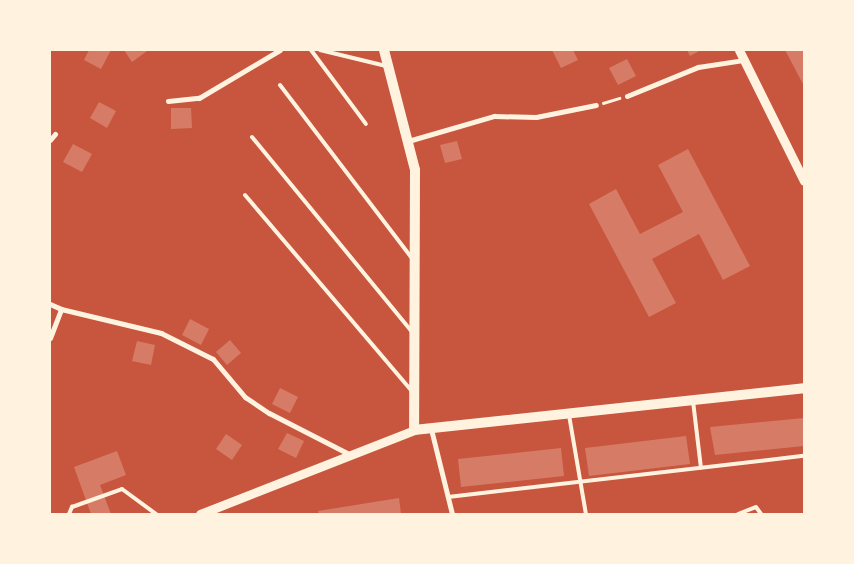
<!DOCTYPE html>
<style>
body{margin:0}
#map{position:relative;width:854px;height:564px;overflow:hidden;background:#c8553d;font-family:Roboto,sans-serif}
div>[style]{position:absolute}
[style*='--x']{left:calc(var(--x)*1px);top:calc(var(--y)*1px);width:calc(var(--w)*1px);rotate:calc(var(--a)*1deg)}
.building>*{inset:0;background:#d67c66}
.path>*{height:2.5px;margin:-1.25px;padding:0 1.25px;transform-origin:1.25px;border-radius:1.25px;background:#fff3e0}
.service>*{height:4px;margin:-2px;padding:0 2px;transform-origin:2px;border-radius:2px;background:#fff3e0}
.minor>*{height:5px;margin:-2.5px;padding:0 2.5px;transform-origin:2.5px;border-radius:2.5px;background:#fff3e0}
.tertiary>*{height:9px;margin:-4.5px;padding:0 4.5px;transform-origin:4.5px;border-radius:4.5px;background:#fff3e0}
.secondary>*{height:10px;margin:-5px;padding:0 5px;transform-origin:5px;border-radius:5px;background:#fff3e0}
span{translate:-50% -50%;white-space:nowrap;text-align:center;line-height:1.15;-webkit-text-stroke:4px #fff3e0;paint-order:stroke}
.frame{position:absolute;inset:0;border:51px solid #fff3e0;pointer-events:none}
</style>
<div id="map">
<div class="building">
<div style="clip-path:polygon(89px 50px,111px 50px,101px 69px,84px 60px)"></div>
<div style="clip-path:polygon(124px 50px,146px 50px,147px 51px,132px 62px)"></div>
<div style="clip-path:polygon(552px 50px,573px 50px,578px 60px,561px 68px)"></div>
<div style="clip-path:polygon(687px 50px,701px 50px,690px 56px)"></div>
<div style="clip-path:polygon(785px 50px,804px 50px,804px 86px)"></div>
<div style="clip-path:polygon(627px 59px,636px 76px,618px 85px,609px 68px)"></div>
<div style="clip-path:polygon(99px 102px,116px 111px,107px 128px,90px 118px)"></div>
<div style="clip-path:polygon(171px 108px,191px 108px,192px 128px,171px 129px)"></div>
<div style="clip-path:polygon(457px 141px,462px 159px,445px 163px,440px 145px)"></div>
<div style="clip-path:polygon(73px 144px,92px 154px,82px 172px,63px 162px)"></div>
<div style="clip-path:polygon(688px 149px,750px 266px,723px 280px,699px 234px,652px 259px,676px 303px,649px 317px,589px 204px,616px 189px,640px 234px,683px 212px,658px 165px)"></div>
<div style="clip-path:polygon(190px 319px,209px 329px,201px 345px,182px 335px)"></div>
<div style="clip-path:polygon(230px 340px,241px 353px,227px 365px,216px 352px)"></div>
<div style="clip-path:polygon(137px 341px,155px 345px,151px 365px,132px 361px)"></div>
<div style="clip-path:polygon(280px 388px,298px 397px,290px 413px,272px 404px)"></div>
<div style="clip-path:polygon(804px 418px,804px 446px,715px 455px,710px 427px)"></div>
<div style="clip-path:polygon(287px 433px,304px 441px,296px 458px,278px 449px)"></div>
<div style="clip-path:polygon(226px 434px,242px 445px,232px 460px,216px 449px)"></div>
<div style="clip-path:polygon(686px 436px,690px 464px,589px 476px,585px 448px)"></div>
<div style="clip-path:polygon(561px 448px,564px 476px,461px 487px,458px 459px)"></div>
<div style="clip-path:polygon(117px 451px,126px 475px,100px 485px,111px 514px,91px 514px,74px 467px)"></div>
<div style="clip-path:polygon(399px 498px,401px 514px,319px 514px,318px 511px)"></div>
</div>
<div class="path">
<div style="--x:603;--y:103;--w:17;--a:-17"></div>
</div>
<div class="service">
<div style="--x:311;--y:50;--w:92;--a:53.4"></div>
<div style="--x:320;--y:50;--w:68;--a:13.6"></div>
<div style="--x:280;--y:85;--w:218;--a:52.7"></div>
<div style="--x:252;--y:137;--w:252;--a:50.6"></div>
<div style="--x:245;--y:195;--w:257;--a:49.6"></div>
<div style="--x:693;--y:401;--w:67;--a:83.2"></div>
<div style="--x:569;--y:415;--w:100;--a:80.3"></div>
<div style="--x:448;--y:497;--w:358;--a:-6.6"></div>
<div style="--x:69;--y:514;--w:8;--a:-67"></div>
<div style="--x:72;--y:507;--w:53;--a:-19.8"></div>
<div style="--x:122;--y:489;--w:42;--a:36.3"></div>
<div style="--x:738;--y:514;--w:19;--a:-21"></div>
<div style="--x:756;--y:507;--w:9;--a:54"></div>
</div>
<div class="minor">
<div style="--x:627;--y:96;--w:77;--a:-22.2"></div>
<div style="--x:698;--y:67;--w:47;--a:-8.7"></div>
<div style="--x:168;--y:101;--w:31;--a:-6"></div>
<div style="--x:199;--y:98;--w:94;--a:-30.7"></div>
<div style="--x:50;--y:140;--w:8;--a:-50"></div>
<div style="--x:408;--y:141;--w:90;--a:-16.2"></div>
<div style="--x:494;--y:116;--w:42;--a:1.4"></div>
<div style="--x:536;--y:117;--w:61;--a:-11.3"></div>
<div style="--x:50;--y:304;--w:12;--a:24"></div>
<div style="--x:61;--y:309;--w:103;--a:13.5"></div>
<div style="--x:161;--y:333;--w:58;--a:26.6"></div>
<div style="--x:213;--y:359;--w:50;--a:49.9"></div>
<div style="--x:245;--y:397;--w:29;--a:34"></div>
<div style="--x:269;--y:413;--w:92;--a:27.1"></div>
<div style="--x:50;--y:338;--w:31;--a:-69"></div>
<div style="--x:431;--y:429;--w:88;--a:76.1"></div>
</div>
<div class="tertiary">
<div style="--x:739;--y:50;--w:146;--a:63.6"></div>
<div style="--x:200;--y:514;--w:230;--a:-21.4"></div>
</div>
<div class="secondary">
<div style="--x:384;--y:50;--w:124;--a:75.5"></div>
<div style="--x:415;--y:170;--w:260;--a:90.2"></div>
<div style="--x:414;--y:430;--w:392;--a:-6.1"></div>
</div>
<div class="frame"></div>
</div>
